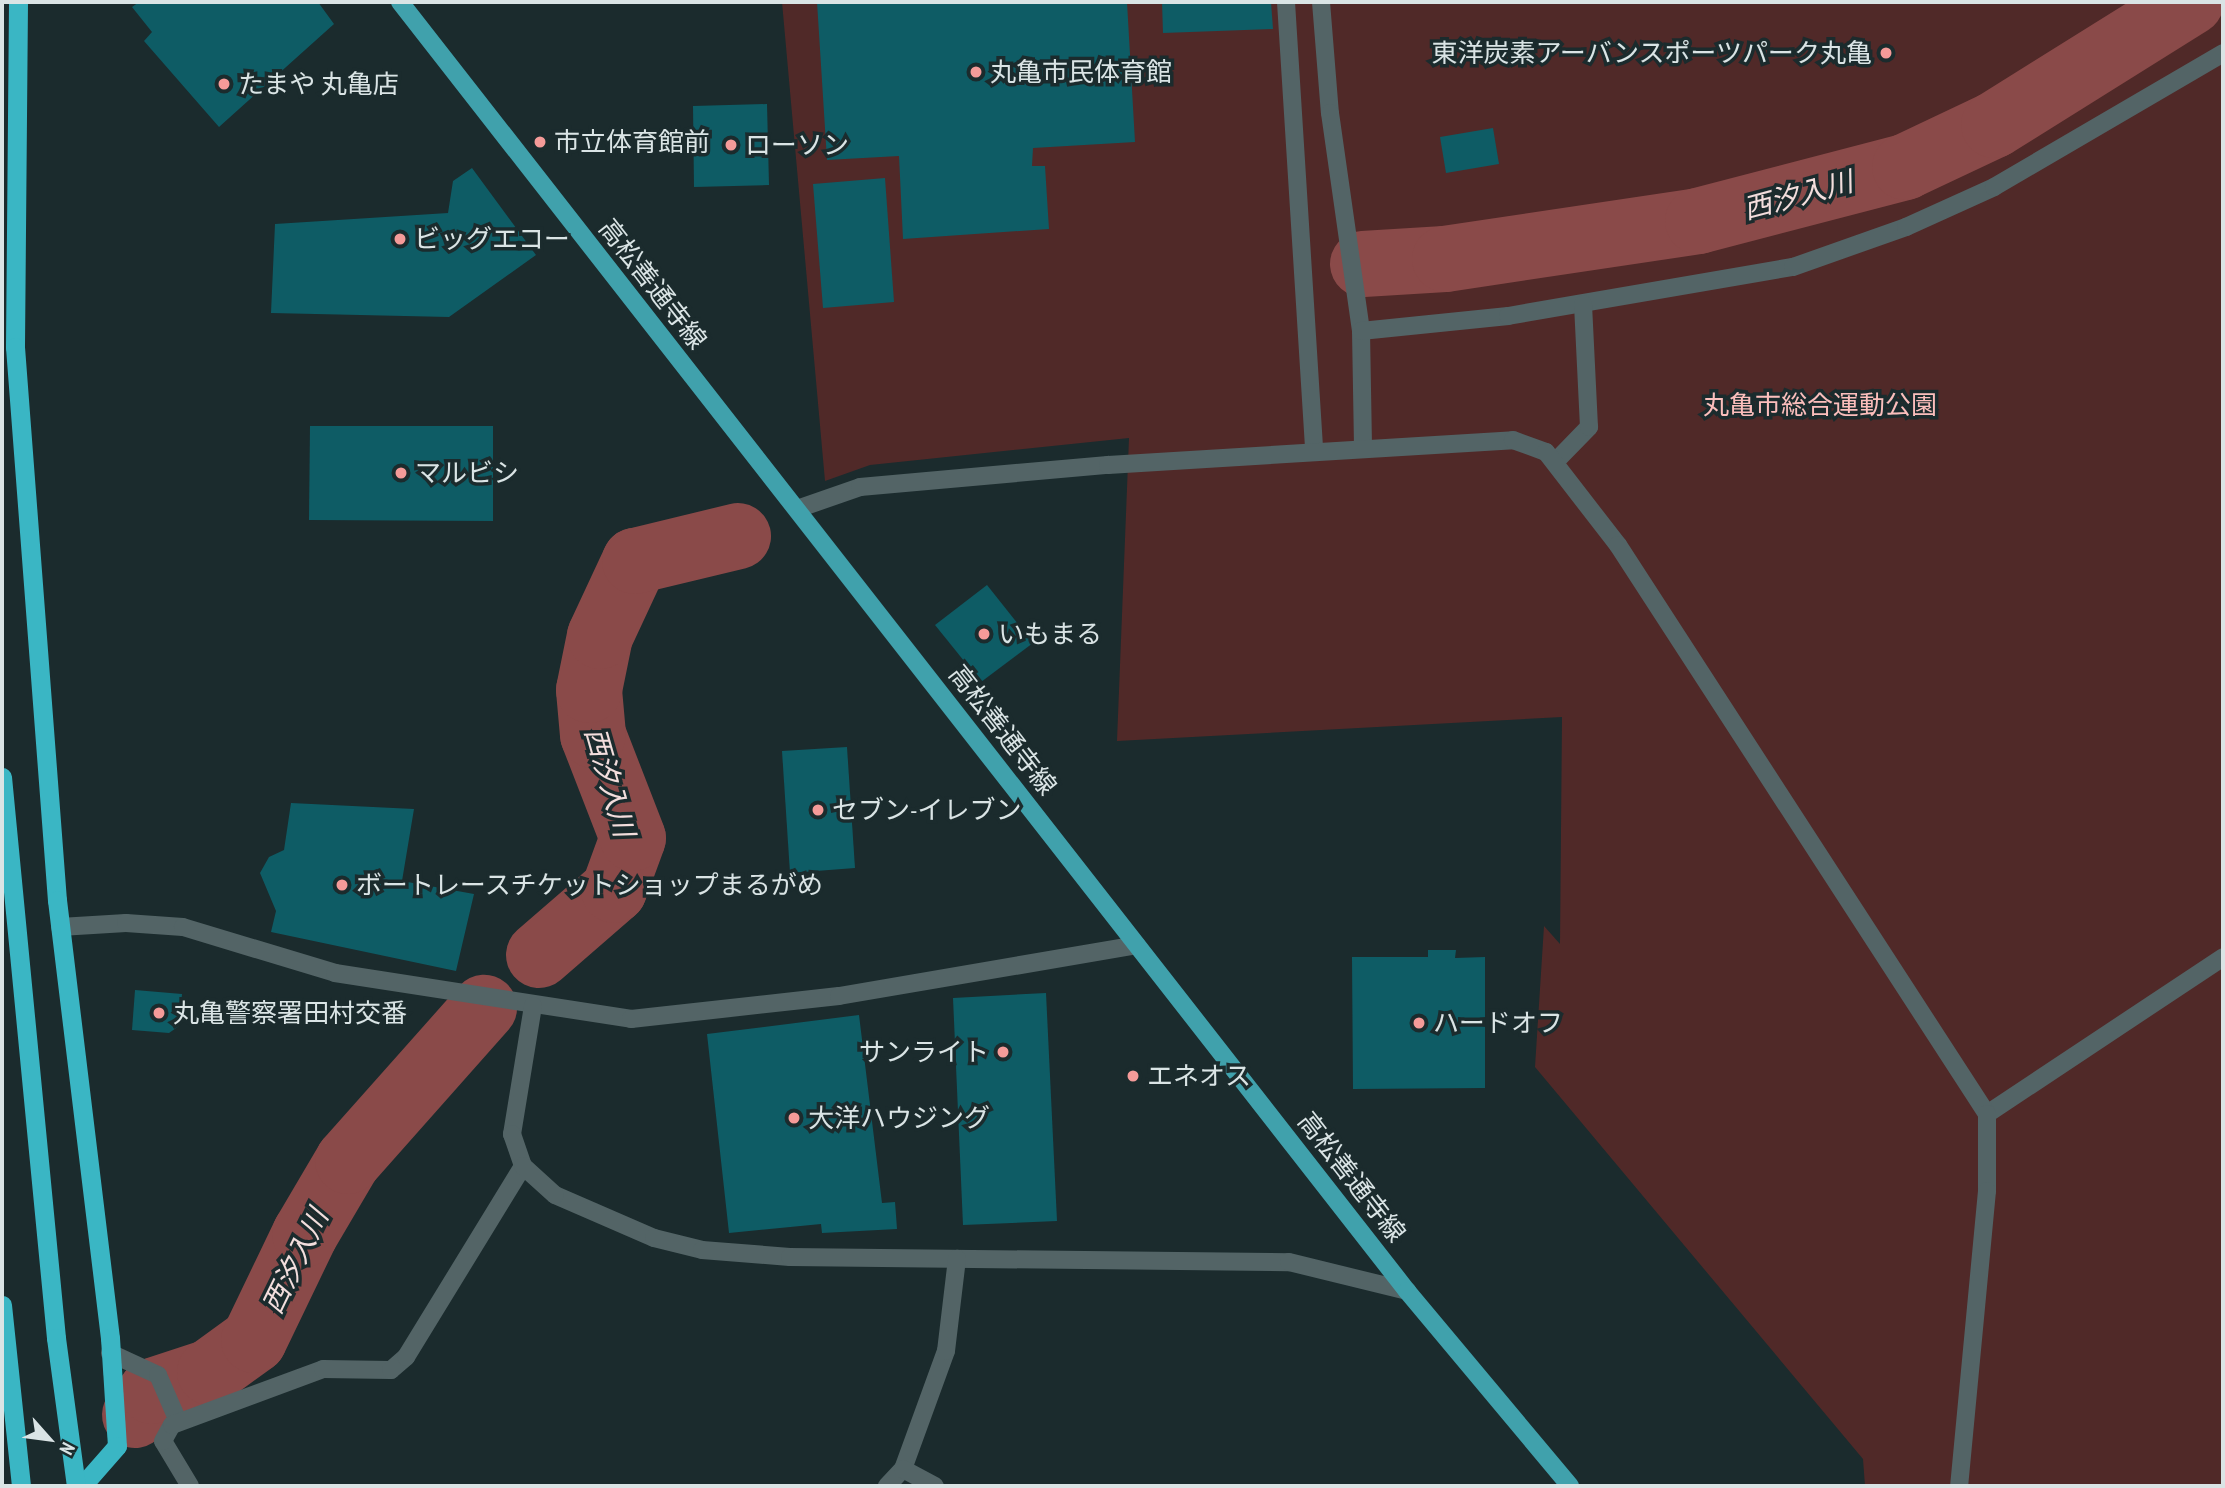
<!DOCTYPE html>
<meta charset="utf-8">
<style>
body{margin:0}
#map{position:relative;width:2225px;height:1488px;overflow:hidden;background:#1b2b2d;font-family:"PT Sans Narrow","Noto Sans JP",sans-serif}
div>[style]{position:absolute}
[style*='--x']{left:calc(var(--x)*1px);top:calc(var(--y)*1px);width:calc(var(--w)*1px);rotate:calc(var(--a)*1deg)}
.green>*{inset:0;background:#502928}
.river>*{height:66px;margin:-33px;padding:0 33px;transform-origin:33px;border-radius:33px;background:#8a4a49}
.building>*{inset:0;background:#0e5c65}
.service>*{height:18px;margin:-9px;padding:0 9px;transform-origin:9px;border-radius:9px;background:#536466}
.minor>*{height:18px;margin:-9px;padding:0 9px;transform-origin:9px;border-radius:9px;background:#536466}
.tertiary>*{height:18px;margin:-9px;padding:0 9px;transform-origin:9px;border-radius:9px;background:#536466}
.primary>*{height:18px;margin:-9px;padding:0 9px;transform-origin:9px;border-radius:9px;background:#40a1ac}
.trunk>*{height:19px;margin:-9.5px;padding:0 9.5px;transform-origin:9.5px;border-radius:9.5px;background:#3ab6c4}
.dots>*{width:19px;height:19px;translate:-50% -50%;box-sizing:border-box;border:4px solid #1b2b2d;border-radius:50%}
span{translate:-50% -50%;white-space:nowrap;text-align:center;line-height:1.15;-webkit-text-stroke:7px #1b2b2d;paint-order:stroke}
.poi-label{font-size:26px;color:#dae4e5}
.right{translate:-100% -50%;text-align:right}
.left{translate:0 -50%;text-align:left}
.street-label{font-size:26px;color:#dae4e5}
.park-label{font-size:26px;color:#fbbebc}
.water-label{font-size:28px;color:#f3dedd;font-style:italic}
.frame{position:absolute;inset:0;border:4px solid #dae4e5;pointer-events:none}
.north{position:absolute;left:14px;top:1404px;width:70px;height:70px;-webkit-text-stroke:5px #1b2b2d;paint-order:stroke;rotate:118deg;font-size:19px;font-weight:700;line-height:28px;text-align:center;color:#dae4e5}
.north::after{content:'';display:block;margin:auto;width:24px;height:32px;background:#dae4e5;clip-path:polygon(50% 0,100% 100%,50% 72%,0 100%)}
</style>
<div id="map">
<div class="green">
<div style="clip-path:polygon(782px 2px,2223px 2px,2223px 1486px,1865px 1486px,1863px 1459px,1535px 1067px,1544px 926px,1560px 944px,1562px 717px,1117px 741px,1129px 438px,870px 465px,825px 481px)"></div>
</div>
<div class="river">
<div style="--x:1363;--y:264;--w:82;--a:-3.5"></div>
<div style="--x:1445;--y:259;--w:256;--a:-8.5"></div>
<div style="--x:1698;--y:221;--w:214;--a:-14.6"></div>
<div style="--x:1905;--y:167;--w:98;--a:-25.3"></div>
<div style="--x:1994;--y:125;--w:232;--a:-32"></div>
<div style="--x:539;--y:955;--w:99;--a:-40.9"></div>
<div style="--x:614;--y:890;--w:55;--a:-69.9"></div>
<div style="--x:633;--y:838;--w:110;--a:-111.2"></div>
<div style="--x:593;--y:735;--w:45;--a:-95.1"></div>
<div style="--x:589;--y:690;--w:55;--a:-78.5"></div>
<div style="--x:600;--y:636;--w:83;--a:-65"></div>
<div style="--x:635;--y:561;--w:106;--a:-13.6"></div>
<div style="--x:135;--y:1415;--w:29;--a:-55"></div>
<div style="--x:152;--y:1391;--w:61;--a:-18.1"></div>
<div style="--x:210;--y:1372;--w:54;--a:-36"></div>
<div style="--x:254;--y:1340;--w:118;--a:-64.3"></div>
<div style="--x:305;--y:1234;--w:85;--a:-59.5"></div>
<div style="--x:348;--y:1161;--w:205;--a:-48.4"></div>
</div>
<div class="building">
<div style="clip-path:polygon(139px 2px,318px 2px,334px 24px,219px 127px,144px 41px,152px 32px,132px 7px)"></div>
<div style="clip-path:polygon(817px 2px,1127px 2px,1135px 142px,1033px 148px,1032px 166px,1045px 166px,1049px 229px,903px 239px,899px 156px,827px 160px)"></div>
<div style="clip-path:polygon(1162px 2px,1271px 2px,1273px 29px,1163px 33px)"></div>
<div style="clip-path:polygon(767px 104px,769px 185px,694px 187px,693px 106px)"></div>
<div style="clip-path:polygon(1493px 128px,1499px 164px,1446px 173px,1440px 137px)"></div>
<div style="clip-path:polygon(472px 168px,536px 255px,449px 317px,271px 313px,275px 224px,448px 213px,453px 181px)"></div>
<div style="clip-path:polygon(885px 178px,894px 302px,823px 308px,813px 184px)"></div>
<div style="clip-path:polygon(310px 426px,493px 426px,493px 521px,309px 520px)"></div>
<div style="clip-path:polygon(987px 585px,1033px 643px,981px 682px,935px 625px)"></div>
<div style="clip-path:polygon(847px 747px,855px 868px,790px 873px,782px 751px)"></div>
<div style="clip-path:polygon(291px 803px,414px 809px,402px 881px,474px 894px,456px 971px,271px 932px,276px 911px,260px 873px,269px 857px,284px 850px)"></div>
<div style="clip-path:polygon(1428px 950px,1456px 950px,1455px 958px,1485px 957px,1485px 1088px,1353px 1089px,1352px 957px,1428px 957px)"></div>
<div style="clip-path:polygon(135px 990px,182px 994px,179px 1026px,169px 1033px,132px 1030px)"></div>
<div style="clip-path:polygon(1046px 993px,1057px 1221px,963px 1225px,953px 998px)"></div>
<div style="clip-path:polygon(859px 1015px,882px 1203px,895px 1202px,897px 1229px,822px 1233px,821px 1224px,729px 1233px,707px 1034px)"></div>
</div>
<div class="service">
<div style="--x:1286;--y:2;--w:449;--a:86.4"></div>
<div style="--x:1987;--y:1114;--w:283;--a:-33.6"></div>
<div style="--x:555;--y:1195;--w:108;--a:23.5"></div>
<div style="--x:654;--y:1238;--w:49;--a:14"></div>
<div style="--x:702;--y:1250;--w:88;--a:4.5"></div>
<div style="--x:790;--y:1257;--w:499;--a:0.6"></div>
<div style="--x:1289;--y:1262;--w:122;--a:13.8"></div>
<div style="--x:110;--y:1353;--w:53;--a:24.6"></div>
<div style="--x:158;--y:1375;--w:50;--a:66.5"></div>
<div style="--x:903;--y:1469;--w:126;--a:-70"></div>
<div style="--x:946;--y:1351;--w:93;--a:-83.2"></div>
<div style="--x:190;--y:1486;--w:52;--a:-121"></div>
<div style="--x:163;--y:1441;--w:18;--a:-61"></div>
<div style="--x:172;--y:1425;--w:161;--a:-20.3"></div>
<div style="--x:323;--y:1369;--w:68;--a:0.8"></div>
<div style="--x:391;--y:1370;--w:20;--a:-41"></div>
<div style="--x:406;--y:1357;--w:224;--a:-58.5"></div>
</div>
<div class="minor">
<div style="--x:1321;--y:2;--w:111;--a:85.4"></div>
<div style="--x:1330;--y:113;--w:220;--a:81.9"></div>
<div style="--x:1361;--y:331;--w:115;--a:89"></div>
<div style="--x:1361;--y:331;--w:148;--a:-5.8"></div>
<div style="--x:1508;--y:316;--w:289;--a:-9.8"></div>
<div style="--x:1793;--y:267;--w:120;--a:-19.5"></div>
<div style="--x:1906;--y:227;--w:97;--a:-24.4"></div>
<div style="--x:1994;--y:187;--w:265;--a:-30.3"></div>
<div style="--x:1555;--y:462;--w:49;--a:-45.8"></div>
<div style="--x:1589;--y:427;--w:123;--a:-92.8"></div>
<div style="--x:60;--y:927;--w:66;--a:-3.5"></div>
<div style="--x:126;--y:923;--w:57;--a:4"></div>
<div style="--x:183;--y:927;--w:159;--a:16.8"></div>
<div style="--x:335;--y:973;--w:300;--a:8.8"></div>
<div style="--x:631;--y:1019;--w:209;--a:-6.3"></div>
<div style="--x:839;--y:996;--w:302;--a:-9.7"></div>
<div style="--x:533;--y:1006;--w:130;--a:99.3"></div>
<div style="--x:512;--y:1134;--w:34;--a:71"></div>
<div style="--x:523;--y:1166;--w:43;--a:42.2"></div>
<div style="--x:887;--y:1486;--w:23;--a:-47"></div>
<div style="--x:903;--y:1469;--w:36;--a:28"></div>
</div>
<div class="tertiary">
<div style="--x:797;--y:509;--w:67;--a:-19.2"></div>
<div style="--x:860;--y:487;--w:249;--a:-5.1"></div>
<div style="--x:1108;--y:465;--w:406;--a:-3.5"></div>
<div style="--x:1513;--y:440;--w:35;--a:20"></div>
<div style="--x:1546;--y:452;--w:118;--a:52.3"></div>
<div style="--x:1618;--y:545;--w:678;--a:57.04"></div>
<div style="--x:1987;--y:1114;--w:77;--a:90"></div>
<div style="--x:1987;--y:1191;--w:296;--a:95.4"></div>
</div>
<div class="primary">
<div style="--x:400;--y:2;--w:1636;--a:52"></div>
<div style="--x:1407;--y:1291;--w:254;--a:50.1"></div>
</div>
<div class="trunk">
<div style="--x:18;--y:2;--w:345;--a:90.5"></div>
<div style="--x:15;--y:347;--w:555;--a:85.66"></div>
<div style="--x:57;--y:900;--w:441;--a:83.1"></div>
<div style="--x:110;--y:1338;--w:108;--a:86.3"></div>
<div style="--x:117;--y:1446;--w:53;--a:131.2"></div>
<div style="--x:2;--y:777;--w:564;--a:84.5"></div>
<div style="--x:56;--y:1338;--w:149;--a:82.3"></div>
<div style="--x:2;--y:1305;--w:182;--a:84"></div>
</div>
<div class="dots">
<div style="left:1886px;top:53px;background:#f59b99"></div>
<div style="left:976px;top:72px;background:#f59b99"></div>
<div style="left:224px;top:84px;background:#f59b99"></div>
<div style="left:540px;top:142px;background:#f59b99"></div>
<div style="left:731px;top:145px;background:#f59b99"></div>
<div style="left:400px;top:239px;background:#f59b99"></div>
<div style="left:401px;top:473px;background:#f59b99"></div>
<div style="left:984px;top:634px;background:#f59b99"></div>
<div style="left:818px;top:810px;background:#f59b99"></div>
<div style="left:342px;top:885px;background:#f59b99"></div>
<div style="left:159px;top:1013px;background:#f59b99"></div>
<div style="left:1419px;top:1023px;background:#f59b99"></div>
<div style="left:1003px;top:1052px;background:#f59b99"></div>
<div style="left:1133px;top:1076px;background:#f59b99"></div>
<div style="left:794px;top:1118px;background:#f59b99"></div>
</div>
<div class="poi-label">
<span class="right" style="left:1872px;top:53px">東洋炭素アーバンスポーツパーク丸亀</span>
<span class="left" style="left:990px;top:72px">丸亀市民体育館</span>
<span class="left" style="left:238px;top:84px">たまや 丸亀店</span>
<span class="left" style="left:554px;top:142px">市立体育館前</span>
<span class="left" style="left:745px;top:145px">ローソン</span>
<span class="left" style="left:414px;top:239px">ビッグエコー</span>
<span class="left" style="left:415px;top:473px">マルビシ</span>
<span class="left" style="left:998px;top:634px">いもまる</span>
<span class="left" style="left:832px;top:810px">セブン-イレブン</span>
<span class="left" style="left:356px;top:885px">ボートレースチケットショップまるがめ</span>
<span class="left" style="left:173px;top:1013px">丸亀警察署田村交番</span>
<span class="left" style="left:1433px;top:1023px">ハードオフ</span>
<span class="right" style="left:989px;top:1052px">サンライト</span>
<span class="left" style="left:1147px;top:1076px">エネオス</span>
<span class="left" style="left:808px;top:1118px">大洋ハウジング</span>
</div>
<div class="street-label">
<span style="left:653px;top:284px;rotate:52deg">高松善通寺線</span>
<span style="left:1003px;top:730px;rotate:52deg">高松善通寺線</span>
<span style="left:1352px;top:1177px;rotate:52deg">高松善通寺線</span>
</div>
<div class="park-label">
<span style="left:1820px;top:405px">丸亀市総合運動公園</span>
</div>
<div class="water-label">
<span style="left:1798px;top:195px;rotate:-15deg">西汐入川</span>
<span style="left:610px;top:782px;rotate:74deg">西汐入川</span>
<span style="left:295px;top:1261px;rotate:-64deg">西汐入川</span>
</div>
<div class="frame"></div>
<div class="north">N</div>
</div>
